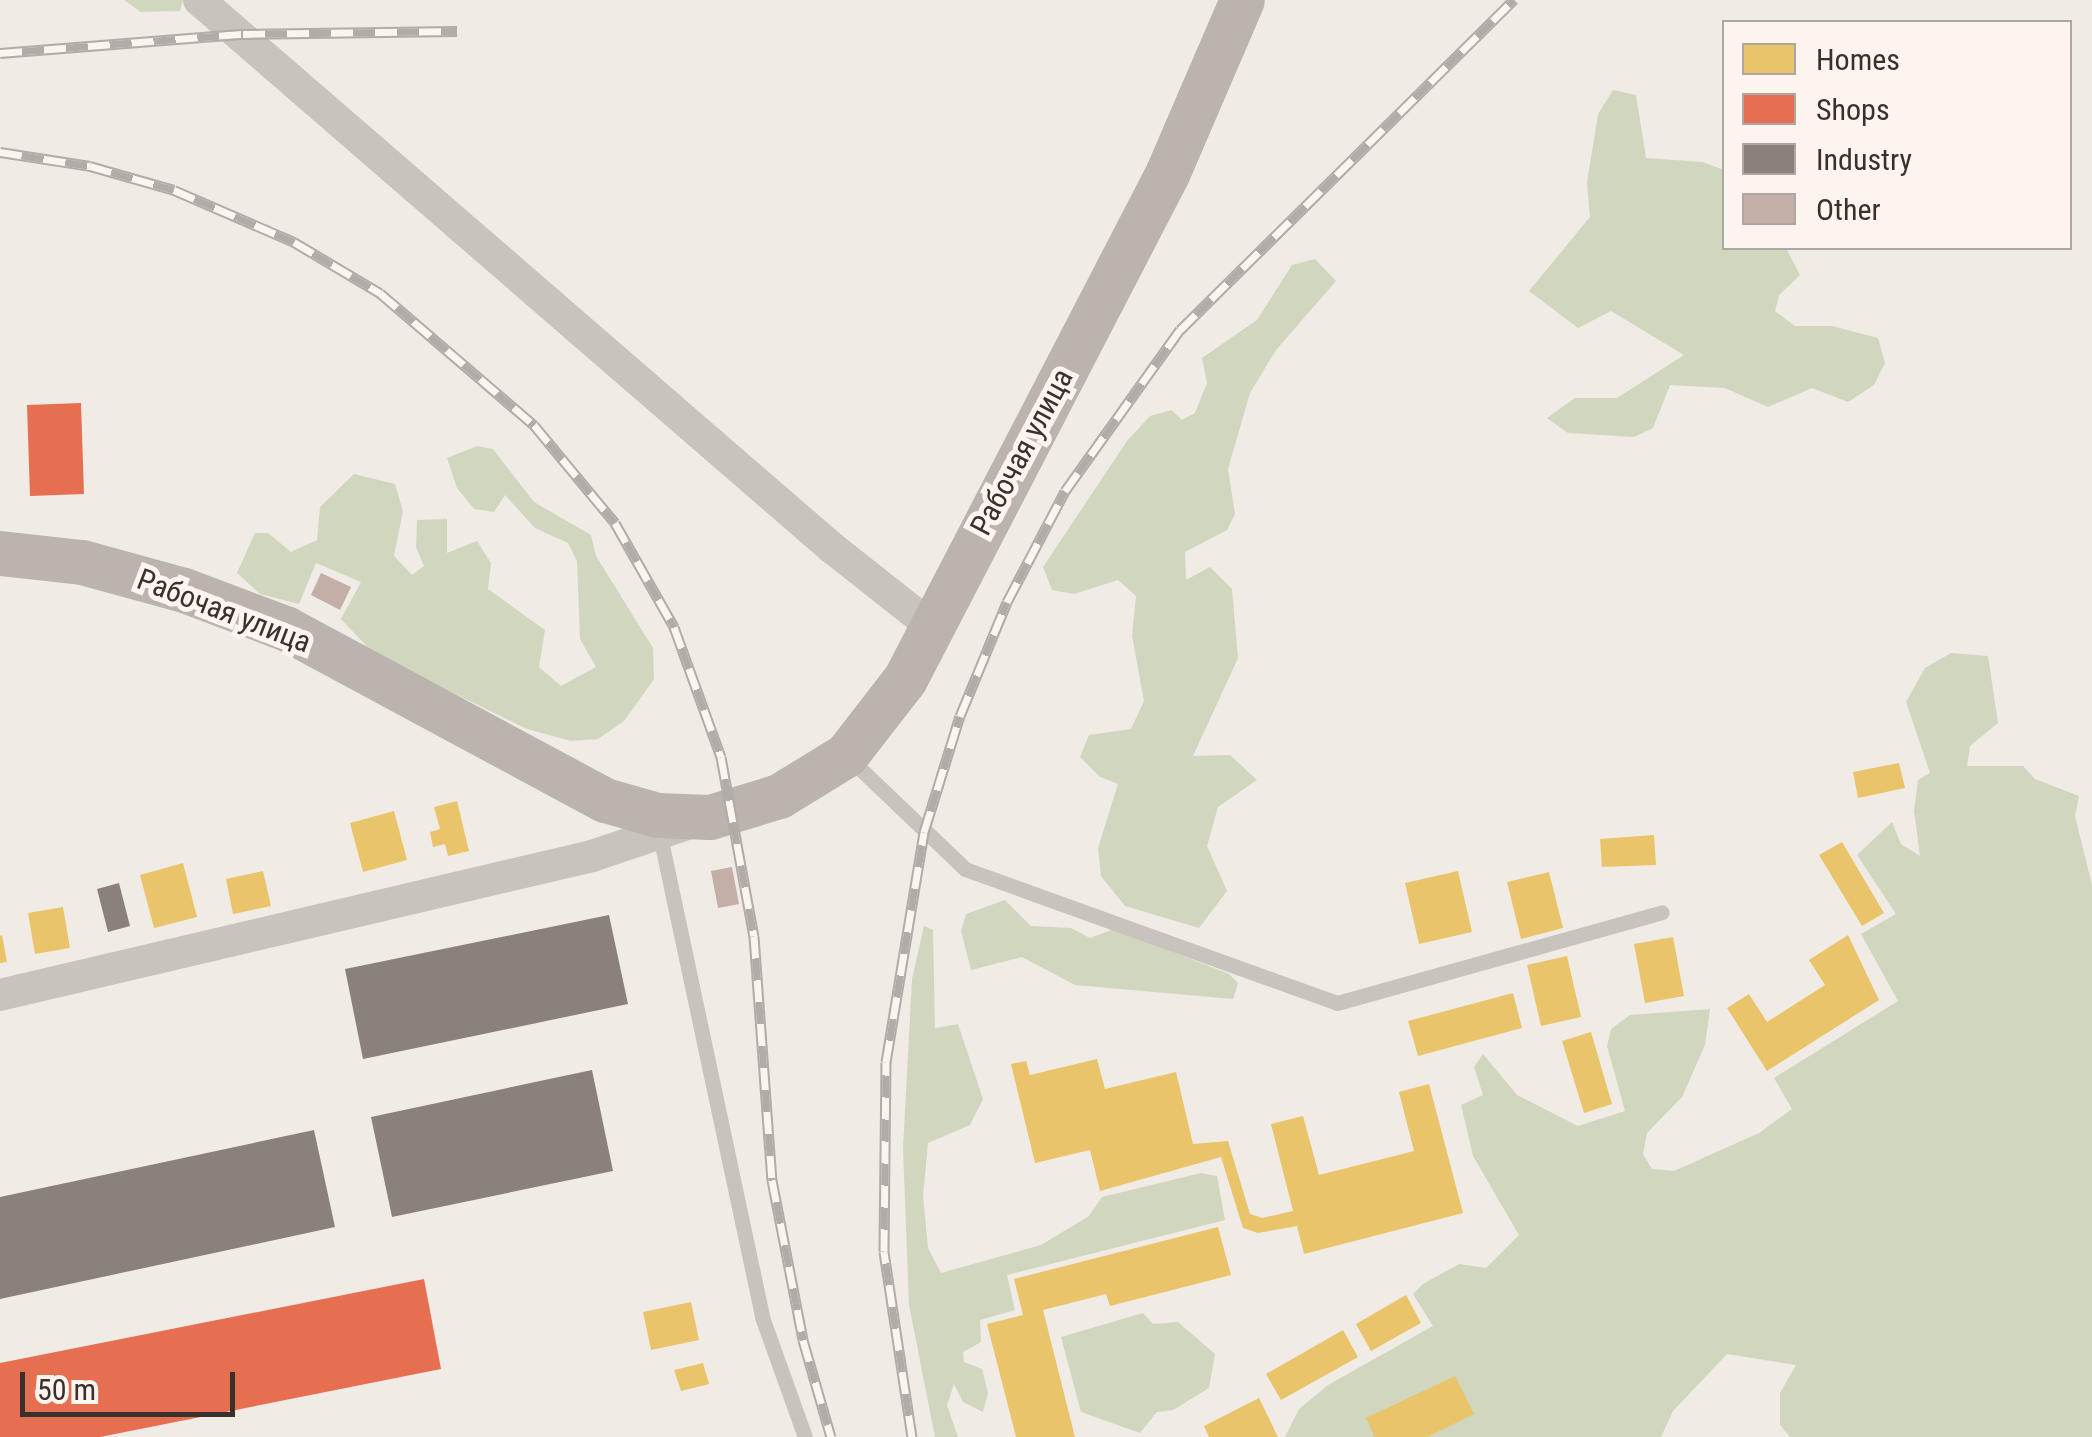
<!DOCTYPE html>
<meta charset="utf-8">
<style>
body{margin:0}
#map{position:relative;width:2092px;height:1437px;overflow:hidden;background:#f0ebe5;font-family:"Roboto Condensed",sans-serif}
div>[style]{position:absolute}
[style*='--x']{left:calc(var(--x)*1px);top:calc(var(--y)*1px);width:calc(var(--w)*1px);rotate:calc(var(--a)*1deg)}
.green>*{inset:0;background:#d1d6bf}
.homes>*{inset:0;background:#e9c46a}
.shops>*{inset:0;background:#e76f51}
.industry>*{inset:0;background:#8a817c}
.building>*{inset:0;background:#c3afa7}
.lane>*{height:15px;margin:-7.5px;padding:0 7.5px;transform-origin:7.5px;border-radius:7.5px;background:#c9c3be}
.street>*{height:32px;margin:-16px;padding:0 16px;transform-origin:16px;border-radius:16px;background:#c9c3be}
.secondary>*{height:45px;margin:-22.5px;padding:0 22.5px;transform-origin:22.5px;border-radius:22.5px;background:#bab3ae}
.rail>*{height:11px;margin-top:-5.5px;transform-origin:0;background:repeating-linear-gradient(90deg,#fbf5ee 0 22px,#b1aca8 0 44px);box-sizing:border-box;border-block:2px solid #b1aca8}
span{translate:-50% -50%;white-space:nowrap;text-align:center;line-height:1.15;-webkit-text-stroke:10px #fbf5ee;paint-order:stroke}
.street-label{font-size:30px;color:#3b302b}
.legend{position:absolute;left:1722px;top:20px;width:350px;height:230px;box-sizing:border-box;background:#fbf5ee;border:2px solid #aea6a0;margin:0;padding:12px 18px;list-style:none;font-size:30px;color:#3b302b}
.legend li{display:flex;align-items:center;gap:20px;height:50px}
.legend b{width:50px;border:2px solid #aea6a0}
.scale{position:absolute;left:20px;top:1372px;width:215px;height:45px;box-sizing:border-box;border:5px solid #3b302b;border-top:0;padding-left:12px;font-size:30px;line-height:35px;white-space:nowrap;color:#3b302b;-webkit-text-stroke:8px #fbf5ee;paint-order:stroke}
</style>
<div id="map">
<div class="green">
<div style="clip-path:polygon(124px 0,183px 0,180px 11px,141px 12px)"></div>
<div style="clip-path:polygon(1613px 90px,1636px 95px,1646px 158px,1703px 162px,1724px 170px,1724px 248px,1786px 248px,1800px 275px,1779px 295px,1775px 311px,1795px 326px,1832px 326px,1878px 338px,1885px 363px,1874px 385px,1848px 402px,1812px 388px,1768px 407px,1725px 388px,1670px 385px,1653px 428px,1634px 437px,1568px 433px,1547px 418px,1575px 398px,1617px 398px,1684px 355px,1611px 311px,1578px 328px,1529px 291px,1590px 217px,1587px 182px,1598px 114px)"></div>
<div style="clip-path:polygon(1315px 259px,1336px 281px,1276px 350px,1250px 393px,1228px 469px,1235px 514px,1227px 530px,1185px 552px,1186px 580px,1210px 567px,1232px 589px,1238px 658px,1193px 756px,1230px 755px,1257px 780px,1218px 807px,1207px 846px,1227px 891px,1199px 928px,1125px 906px,1101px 876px,1098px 848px,1118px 784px,1100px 777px,1080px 757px,1089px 735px,1131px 729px,1144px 701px,1132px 636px,1136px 596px,1118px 580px,1074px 594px,1052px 590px,1043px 567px,1127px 441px,1150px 416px,1172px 410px,1182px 420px,1195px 413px,1207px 383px,1202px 358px,1257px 320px,1292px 265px)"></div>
<div style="clip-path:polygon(477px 446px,493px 449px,534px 502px,591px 535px,596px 556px,653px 648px,654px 679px,624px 721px,598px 739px,571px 741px,527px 729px,374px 654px,341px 619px,361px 582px,316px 563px,299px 604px,260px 594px,237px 573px,255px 533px,268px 533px,291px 552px,317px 540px,320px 507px,354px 474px,395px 484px,403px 511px,394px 556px,412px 575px,424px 566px,416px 547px,417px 520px,447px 519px,447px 553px,477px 541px,491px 563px,488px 589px,545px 630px,539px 667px,561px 686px,596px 667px,580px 639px,577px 561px,568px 543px,535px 528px,505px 495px,494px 512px,474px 509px,457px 488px,447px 458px)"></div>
<div style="clip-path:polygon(1951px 653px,1988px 656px,1998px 723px,1970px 746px,1967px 766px,2023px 766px,2035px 779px,2079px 796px,2075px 816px,2092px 885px,2092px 1437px,1790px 1437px,1780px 1425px,1780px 1393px,1796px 1365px,1727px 1354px,1673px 1411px,1661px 1437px,1285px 1437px,1299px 1409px,1328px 1385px,1433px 1326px,1413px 1294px,1423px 1284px,1459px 1264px,1486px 1268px,1519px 1235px,1473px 1156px,1461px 1105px,1483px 1095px,1474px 1067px,1483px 1054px,1517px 1095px,1578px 1126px,1625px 1111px,1607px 1046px,1611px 1029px,1630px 1015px,1710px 1009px,1705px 1045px,1682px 1097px,1647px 1133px,1643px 1154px,1652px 1169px,1674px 1171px,1759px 1133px,1792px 1109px,1774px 1078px,1898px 1001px,1861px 934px,1896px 914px,1857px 855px,1892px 822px,1901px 844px,1920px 856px,1914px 811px,1918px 780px,1930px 773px,1906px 702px,1925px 668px)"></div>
<div style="clip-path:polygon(1005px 900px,1031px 926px,1071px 928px,1090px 938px,1114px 929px,1229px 974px,1238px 983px,1233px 999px,1075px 985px,1022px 957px,971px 970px,961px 931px,966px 914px)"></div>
<div style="clip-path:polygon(924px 926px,933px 930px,935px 1028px,958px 1024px,983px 1099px,970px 1125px,928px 1143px,923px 1196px,928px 1248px,941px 1273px,1041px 1245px,1089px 1216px,1102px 1197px,1201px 1173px,1217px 1176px,1225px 1220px,1007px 1275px,1015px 1310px,980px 1320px,981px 1342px,963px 1352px,964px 1362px,982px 1369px,988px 1393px,983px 1412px,963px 1402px,954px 1384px,947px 1405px,958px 1437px,935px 1437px,909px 1305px,903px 1149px,912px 979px)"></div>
<div style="clip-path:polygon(1143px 1313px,1153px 1324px,1178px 1322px,1215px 1354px,1209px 1388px,1173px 1410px,1157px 1412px,1140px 1433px,1081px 1412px,1061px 1337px)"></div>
</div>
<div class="homes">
<div style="clip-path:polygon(1899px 763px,1905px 788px,1858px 798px,1853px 772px)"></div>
<div style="clip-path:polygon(457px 801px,469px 851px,448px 856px,445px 844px,433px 847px,430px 832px,440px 829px,434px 807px)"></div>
<div style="clip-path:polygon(394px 811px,407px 860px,363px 872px,350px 823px)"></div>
<div style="clip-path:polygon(1654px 835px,1656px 865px,1602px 867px,1600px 839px)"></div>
<div style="clip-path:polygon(1842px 842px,1884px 913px,1862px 926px,1819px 855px)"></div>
<div style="clip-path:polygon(183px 863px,197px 917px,154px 928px,140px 875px)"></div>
<div style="clip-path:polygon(263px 871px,271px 906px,233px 914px,226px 879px)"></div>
<div style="clip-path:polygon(1458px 871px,1472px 932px,1419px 944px,1405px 883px)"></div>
<div style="clip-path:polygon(1549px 872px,1563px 928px,1521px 939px,1507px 882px)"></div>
<div style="clip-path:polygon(63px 907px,70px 948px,35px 954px,28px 913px)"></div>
<div style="clip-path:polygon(2px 935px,7px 962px,0 963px,0 936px)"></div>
<div style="clip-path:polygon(1848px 935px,1879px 1000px,1767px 1071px,1727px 1008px,1749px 994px,1767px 1022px,1825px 985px,1809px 960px)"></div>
<div style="clip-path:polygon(1673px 937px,1684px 996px,1645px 1003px,1634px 944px)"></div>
<div style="clip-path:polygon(1567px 956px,1581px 1017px,1541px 1026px,1527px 965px)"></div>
<div style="clip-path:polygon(1513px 993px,1522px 1028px,1418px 1056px,1408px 1021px)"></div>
<div style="clip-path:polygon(1591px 1032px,1612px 1104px,1584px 1113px,1562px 1041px)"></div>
<div style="clip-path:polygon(1097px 1059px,1105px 1089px,1176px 1072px,1193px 1144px,1228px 1141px,1250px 1214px,1262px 1218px,1293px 1211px,1271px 1124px,1303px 1116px,1319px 1175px,1414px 1151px,1399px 1092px,1429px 1084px,1463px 1213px,1304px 1254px,1297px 1226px,1258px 1233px,1243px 1228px,1221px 1157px,1100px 1191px,1090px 1150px,1035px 1163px,1011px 1064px,1026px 1061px,1030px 1075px)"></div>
<div style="clip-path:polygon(1218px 1227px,1231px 1275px,1110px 1306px,1106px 1294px,1043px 1310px,1075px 1437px,1016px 1437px,987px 1324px,1023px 1315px,1014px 1279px)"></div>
<div style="clip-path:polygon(1406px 1295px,1421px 1323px,1371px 1351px,1356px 1324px)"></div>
<div style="clip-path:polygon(691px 1302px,699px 1340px,651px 1350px,643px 1312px)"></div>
<div style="clip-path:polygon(1343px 1330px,1358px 1357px,1281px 1400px,1266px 1374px)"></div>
<div style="clip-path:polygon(703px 1363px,709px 1384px,681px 1391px,674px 1370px)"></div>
<div style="clip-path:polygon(1455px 1376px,1474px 1414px,1427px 1437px,1375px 1437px,1366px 1418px)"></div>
<div style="clip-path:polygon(1259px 1398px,1278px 1437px,1209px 1437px,1204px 1426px)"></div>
</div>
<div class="shops">
<div style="clip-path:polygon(81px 403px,84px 494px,30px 496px,27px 405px)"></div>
<div style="clip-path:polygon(424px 1279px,441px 1369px,100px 1437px,0 1437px,0 1363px)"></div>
</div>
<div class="industry">
<div style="clip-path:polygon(119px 883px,130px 926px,108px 932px,97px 889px)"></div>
<div style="clip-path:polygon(609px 915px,628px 1004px,363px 1059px,345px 969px)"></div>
<div style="clip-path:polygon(592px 1070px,613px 1171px,392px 1217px,371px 1117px)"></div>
<div style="clip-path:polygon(314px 1130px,335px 1227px,0 1299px,0 1197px)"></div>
</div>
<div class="building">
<div style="clip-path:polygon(321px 573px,351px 587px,340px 610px,311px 595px)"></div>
<div style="clip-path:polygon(732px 867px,739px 904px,718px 908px,711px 871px)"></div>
</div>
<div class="lane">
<div style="--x:849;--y:758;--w:161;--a:43.7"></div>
<div style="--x:965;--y:869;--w:395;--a:19.8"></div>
<div style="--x:1337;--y:1003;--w:337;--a:-15.6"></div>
<div style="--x:659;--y:831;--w:497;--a:78"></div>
<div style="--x:762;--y:1317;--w:127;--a:70.3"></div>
</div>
<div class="street">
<div style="--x:199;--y:0;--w:836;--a:40.88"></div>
<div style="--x:831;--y:547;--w:127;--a:38.3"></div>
<div style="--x:0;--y:995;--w:608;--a:-13.21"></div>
<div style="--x:592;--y:856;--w:100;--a:-18.6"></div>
</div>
<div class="secondary">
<div style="--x:0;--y:553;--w:82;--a:6.3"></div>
<div style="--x:82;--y:562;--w:106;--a:15.4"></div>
<div style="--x:184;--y:590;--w:110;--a:20.7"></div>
<div style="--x:287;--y:629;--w:361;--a:28.3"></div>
<div style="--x:605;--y:800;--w:54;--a:16.1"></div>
<div style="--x:657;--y:815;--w:53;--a:2.2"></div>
<div style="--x:710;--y:817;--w:72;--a:-16.9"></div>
<div style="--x:779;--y:796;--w:79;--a:-31.5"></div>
<div style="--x:846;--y:755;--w:96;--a:-52.2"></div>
<div style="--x:905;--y:679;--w:569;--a:-62.58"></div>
<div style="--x:1167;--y:174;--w:189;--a:-66.7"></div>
</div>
<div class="rail">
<div style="--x:0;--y:53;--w:244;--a:-4.5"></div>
<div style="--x:243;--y:34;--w:214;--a:-0.8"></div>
<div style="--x:0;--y:152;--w:91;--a:8.8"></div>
<div style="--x:90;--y:166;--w:87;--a:15.9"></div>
<div style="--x:174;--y:190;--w:131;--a:23.4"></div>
<div style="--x:294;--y:242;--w:100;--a:30.7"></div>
<div style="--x:380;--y:293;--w:203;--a:40.6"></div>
<div style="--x:534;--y:425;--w:127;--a:50.4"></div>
<div style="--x:615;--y:523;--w:120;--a:60.4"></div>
<div style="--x:674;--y:627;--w:138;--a:70.1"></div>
<div style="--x:721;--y:757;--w:182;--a:79.6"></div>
<div style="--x:754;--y:936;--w:245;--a:85.8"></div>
<div style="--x:772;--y:1180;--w:163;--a:79"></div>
<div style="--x:803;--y:1340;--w:101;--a:73.9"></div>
<div style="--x:912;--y:1437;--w:188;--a:-98.6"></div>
<div style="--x:884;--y:1251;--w:189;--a:-89.4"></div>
<div style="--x:886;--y:1062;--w:233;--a:-80.6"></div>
<div style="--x:924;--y:832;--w:121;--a:-72.8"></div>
<div style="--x:960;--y:716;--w:123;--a:-67.6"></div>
<div style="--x:1007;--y:602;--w:125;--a:-62.4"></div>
<div style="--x:1065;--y:491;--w:198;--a:-54.5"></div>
<div style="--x:1180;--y:330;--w:470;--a:-44.7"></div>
</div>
<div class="street-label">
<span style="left:1022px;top:452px;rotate:-62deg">Рабочая улица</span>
<span style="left:224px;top:611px;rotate:21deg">Рабочая улица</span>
</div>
<ul class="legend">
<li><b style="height:28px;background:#e9c46a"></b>Homes</li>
<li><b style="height:28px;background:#e76f51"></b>Shops</li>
<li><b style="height:28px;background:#8a817c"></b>Industry</li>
<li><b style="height:28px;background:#c3afa7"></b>Other</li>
</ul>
<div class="scale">50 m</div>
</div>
